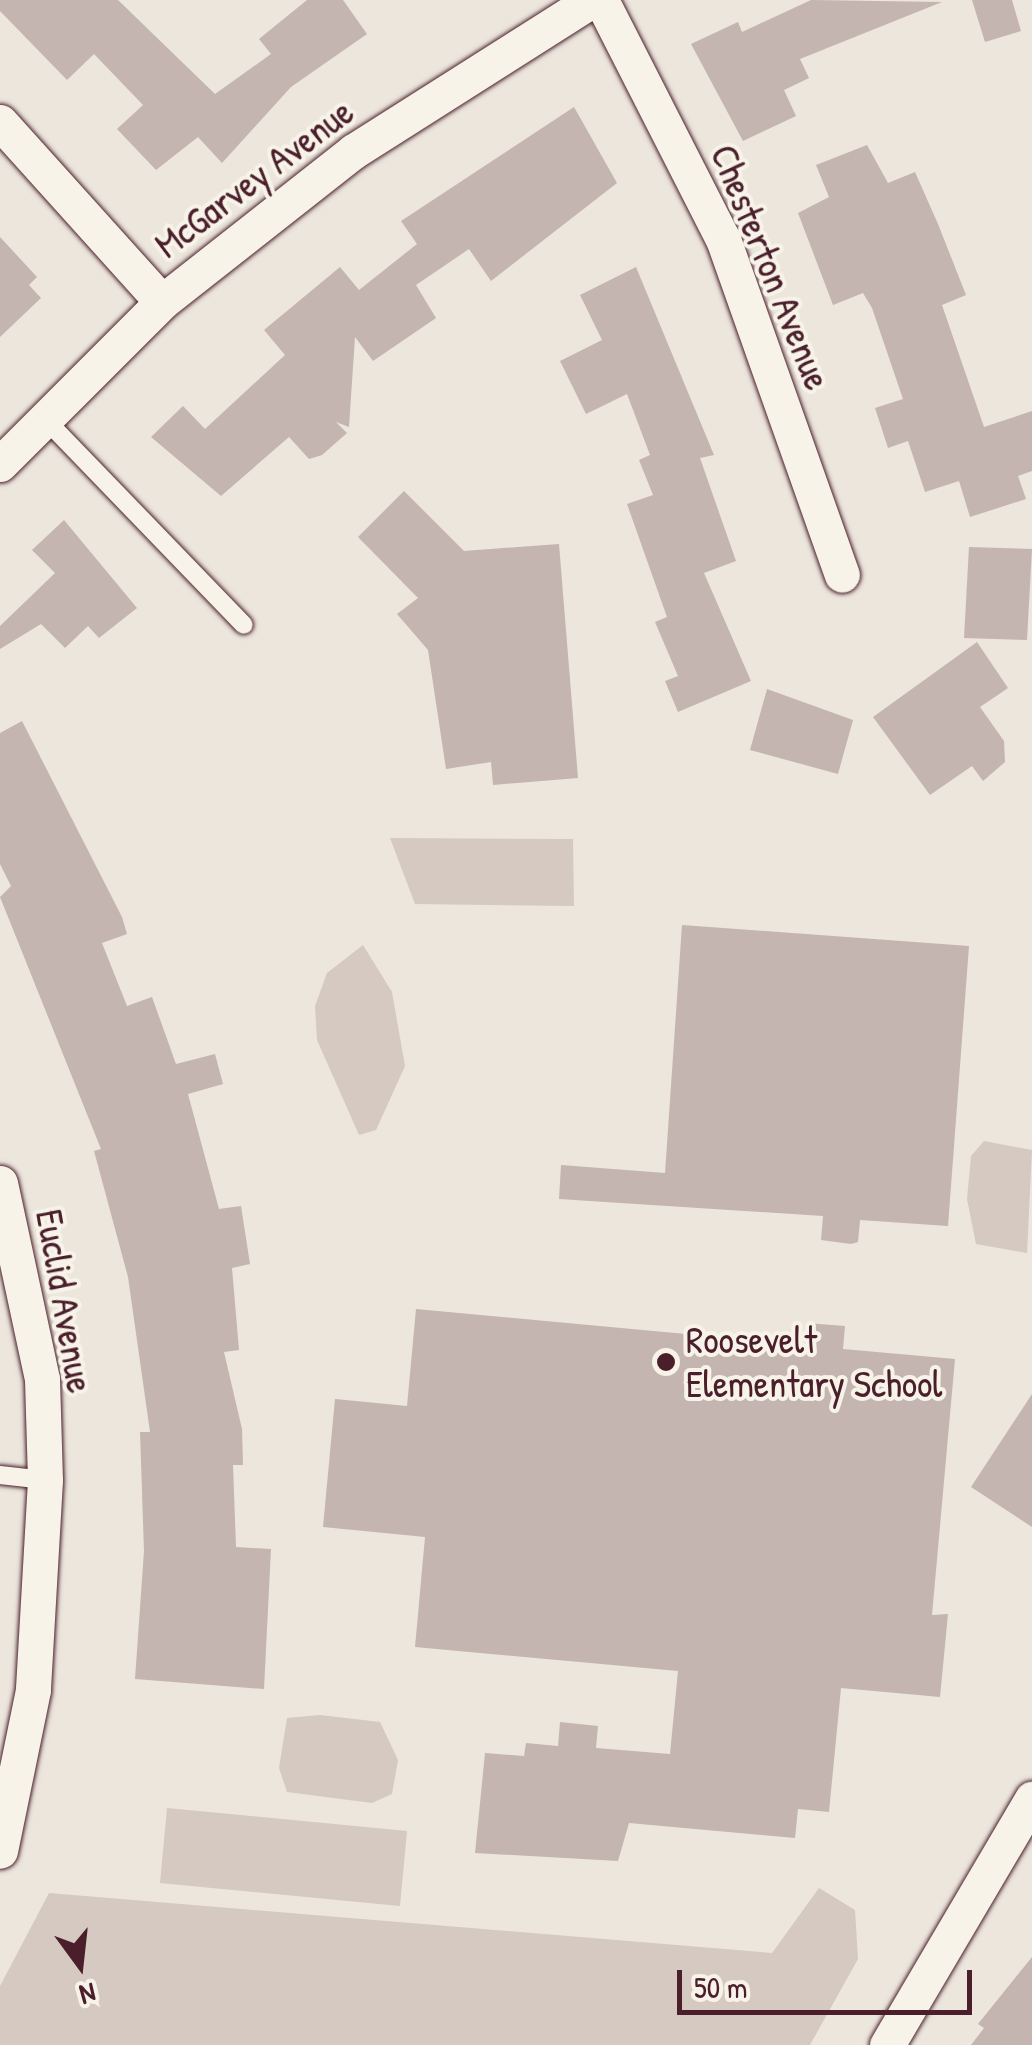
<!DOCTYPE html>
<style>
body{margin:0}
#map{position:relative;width:1032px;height:2045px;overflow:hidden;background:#ece6dd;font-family:"Patrick Hand",sans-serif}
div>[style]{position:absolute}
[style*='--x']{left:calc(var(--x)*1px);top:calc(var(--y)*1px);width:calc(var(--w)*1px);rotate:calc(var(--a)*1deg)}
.green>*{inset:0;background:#d5c9c2}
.building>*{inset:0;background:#c4b5b0}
.roads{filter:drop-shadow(0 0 2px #4a1f2b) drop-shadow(0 0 2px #4a1f2b)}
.service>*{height:18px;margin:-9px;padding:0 9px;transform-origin:9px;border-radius:9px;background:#f7f3e8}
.minor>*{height:35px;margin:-17.5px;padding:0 17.5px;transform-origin:17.5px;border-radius:17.5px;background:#f7f3e8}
.dots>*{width:28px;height:28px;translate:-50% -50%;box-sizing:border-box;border:5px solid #f7f3e8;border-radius:50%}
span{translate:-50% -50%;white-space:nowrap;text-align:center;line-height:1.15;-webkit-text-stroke:8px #f7f3e8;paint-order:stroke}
.street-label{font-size:38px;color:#4a1f2b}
.poi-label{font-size:38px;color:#4a1f2b}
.left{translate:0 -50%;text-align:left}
.north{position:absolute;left:30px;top:1915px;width:100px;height:100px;-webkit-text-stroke:8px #f7f3e8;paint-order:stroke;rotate:165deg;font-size:28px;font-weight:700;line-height:40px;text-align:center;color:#4a1f2b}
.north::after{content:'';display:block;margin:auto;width:35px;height:45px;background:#4a1f2b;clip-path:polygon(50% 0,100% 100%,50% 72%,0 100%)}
.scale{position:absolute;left:677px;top:1970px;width:295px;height:45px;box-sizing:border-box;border:5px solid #4a1f2b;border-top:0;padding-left:12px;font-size:30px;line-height:35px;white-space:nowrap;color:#4a1f2b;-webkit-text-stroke:8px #f7f3e8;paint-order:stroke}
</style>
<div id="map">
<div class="green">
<div style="clip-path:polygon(390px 838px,573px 839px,574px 906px,415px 904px)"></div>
<div style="clip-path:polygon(363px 945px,392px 992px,405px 1066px,376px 1130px,359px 1135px,317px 1040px,315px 1006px,327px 973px)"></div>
<div style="clip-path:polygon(984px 1141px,1032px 1150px,1027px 1253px,976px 1244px,967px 1199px,971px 1156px)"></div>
<div style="clip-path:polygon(320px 1715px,380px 1722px,398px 1760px,392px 1794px,372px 1803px,287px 1792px,279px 1768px,287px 1718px)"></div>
<div style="clip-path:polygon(167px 1808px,407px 1831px,400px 1906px,160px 1883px)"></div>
<div style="clip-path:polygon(819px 1888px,855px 1910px,858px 1959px,810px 2045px,0 2045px,0 1986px,49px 1893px,772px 1953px)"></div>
</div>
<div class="building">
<div style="clip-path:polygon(0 0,118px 0,215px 94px,271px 54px,259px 39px,307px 0,343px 0,367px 34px,291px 87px,222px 163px,198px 137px,156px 170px,117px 129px,143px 105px,94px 54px,67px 80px,0 11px)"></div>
<div style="clip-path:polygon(811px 0,942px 2px,800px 59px,809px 78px,784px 90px,796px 116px,743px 141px,691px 44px,738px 22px,742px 32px)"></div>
<div style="clip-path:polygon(972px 0,1012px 0,1021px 31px,985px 42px)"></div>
<div style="clip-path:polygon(574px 107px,617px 183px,491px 281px,469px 249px,416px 285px,436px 318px,373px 361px,355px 337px,349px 427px,336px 422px,347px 433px,322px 455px,309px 459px,289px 437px,221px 496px,151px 437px,183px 406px,205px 429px,285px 355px,264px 330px,340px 267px,359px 290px,417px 244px,401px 221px)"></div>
<div style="clip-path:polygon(867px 145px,888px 183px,915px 172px,938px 224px,966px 295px,942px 305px,984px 427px,1032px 411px,1032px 471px,1018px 476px,1026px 499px,970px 517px,959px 481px,925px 492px,908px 441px,888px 448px,875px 408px,903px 399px,872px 308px,863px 293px,833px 305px,798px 213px,829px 197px,816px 165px)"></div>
<div style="clip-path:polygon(0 237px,37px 277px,29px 285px,41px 298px,0 337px)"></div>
<div style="clip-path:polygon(636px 267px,714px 455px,700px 458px,736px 561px,704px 573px,751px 681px,678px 712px,665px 681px,678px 676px,655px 622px,667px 617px,627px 504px,653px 495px,639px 460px,650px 455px,627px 394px,586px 414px,560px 361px,602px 340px,580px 295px)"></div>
<div style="clip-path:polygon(404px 491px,464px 551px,559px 544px,578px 778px,493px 785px,491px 762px,446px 769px,428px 650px,397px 614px,418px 598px,358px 537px)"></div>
<div style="clip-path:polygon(64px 520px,137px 608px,99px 638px,88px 626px,65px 648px,41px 624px,0 649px,0 626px,55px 573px,32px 550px)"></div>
<div style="clip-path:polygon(969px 547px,1032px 549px,1027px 640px,964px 638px)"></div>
<div style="clip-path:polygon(977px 642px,1008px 688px,980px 707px,1004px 741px,1005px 762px,983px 781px,972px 766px,930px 795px,873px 717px)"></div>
<div style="clip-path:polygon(767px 689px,853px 720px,838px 774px,750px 750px)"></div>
<div style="clip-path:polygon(22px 721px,122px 917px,127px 934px,102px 943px,127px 1006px,152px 997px,176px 1064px,215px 1054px,223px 1084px,188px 1094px,219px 1209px,241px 1206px,250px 1264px,232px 1268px,239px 1350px,224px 1352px,242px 1429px,243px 1465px,233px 1465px,236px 1547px,271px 1549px,264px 1689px,135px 1679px,144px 1551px,140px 1432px,150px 1432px,128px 1277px,94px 1151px,101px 1149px,0 897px,11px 886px,0 864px,0 733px)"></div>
<div style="clip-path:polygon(682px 925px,969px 946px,948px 1226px,860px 1220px,858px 1242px,851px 1244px,821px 1240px,823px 1216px,559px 1199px,561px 1165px,665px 1173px)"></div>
<div style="clip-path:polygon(416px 1309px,805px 1345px,806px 1323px,845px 1326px,843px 1349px,955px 1359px,932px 1615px,948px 1614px,940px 1697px,841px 1688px,829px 1812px,798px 1809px,795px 1838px,629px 1823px,618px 1861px,475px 1853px,485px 1753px,524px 1756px,526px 1743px,558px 1746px,560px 1722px,598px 1726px,596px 1748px,670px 1754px,678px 1671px,415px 1647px,425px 1537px,323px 1527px,335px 1399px,407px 1406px)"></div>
<div style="clip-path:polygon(1032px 1394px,1032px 1527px,971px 1487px)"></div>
<div style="clip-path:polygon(1032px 1957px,1032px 2045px,971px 2045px,984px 2028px,978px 2024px)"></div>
</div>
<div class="roads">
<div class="service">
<div style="--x:45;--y:419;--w:286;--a:46"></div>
<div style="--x:0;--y:1475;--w:45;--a:6.3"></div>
</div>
<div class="minor">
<div style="--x:601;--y:0;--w:268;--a:63"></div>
<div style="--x:723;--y:239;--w:356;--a:70.5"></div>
<div style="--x:0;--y:122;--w:242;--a:48"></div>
<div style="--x:0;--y:464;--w:229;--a:-45"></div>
<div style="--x:162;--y:302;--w:244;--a:-38.2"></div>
<div style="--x:354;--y:151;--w:282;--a:-32.4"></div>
<div style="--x:0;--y:1183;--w:200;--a:77.9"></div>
<div style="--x:42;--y:1379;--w:101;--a:88.3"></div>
<div style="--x:45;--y:1480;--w:210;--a:93.3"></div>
<div style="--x:33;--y:1690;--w:164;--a:101.6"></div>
<div style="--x:887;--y:2045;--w:286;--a:-59.5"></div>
</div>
</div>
<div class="dots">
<div style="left:666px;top:1362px;background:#4a1f2b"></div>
</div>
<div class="street-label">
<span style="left:254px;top:178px;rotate:-37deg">McGarvey Avenue</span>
<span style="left:771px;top:267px;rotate:68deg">Chesterton Avenue</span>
<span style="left:65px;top:1301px;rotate:80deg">Euclid Avenue</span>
</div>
<div class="poi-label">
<span class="left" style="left:686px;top:1362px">Roosevelt<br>Elementary School</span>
</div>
<div class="north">N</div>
<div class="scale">50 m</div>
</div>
